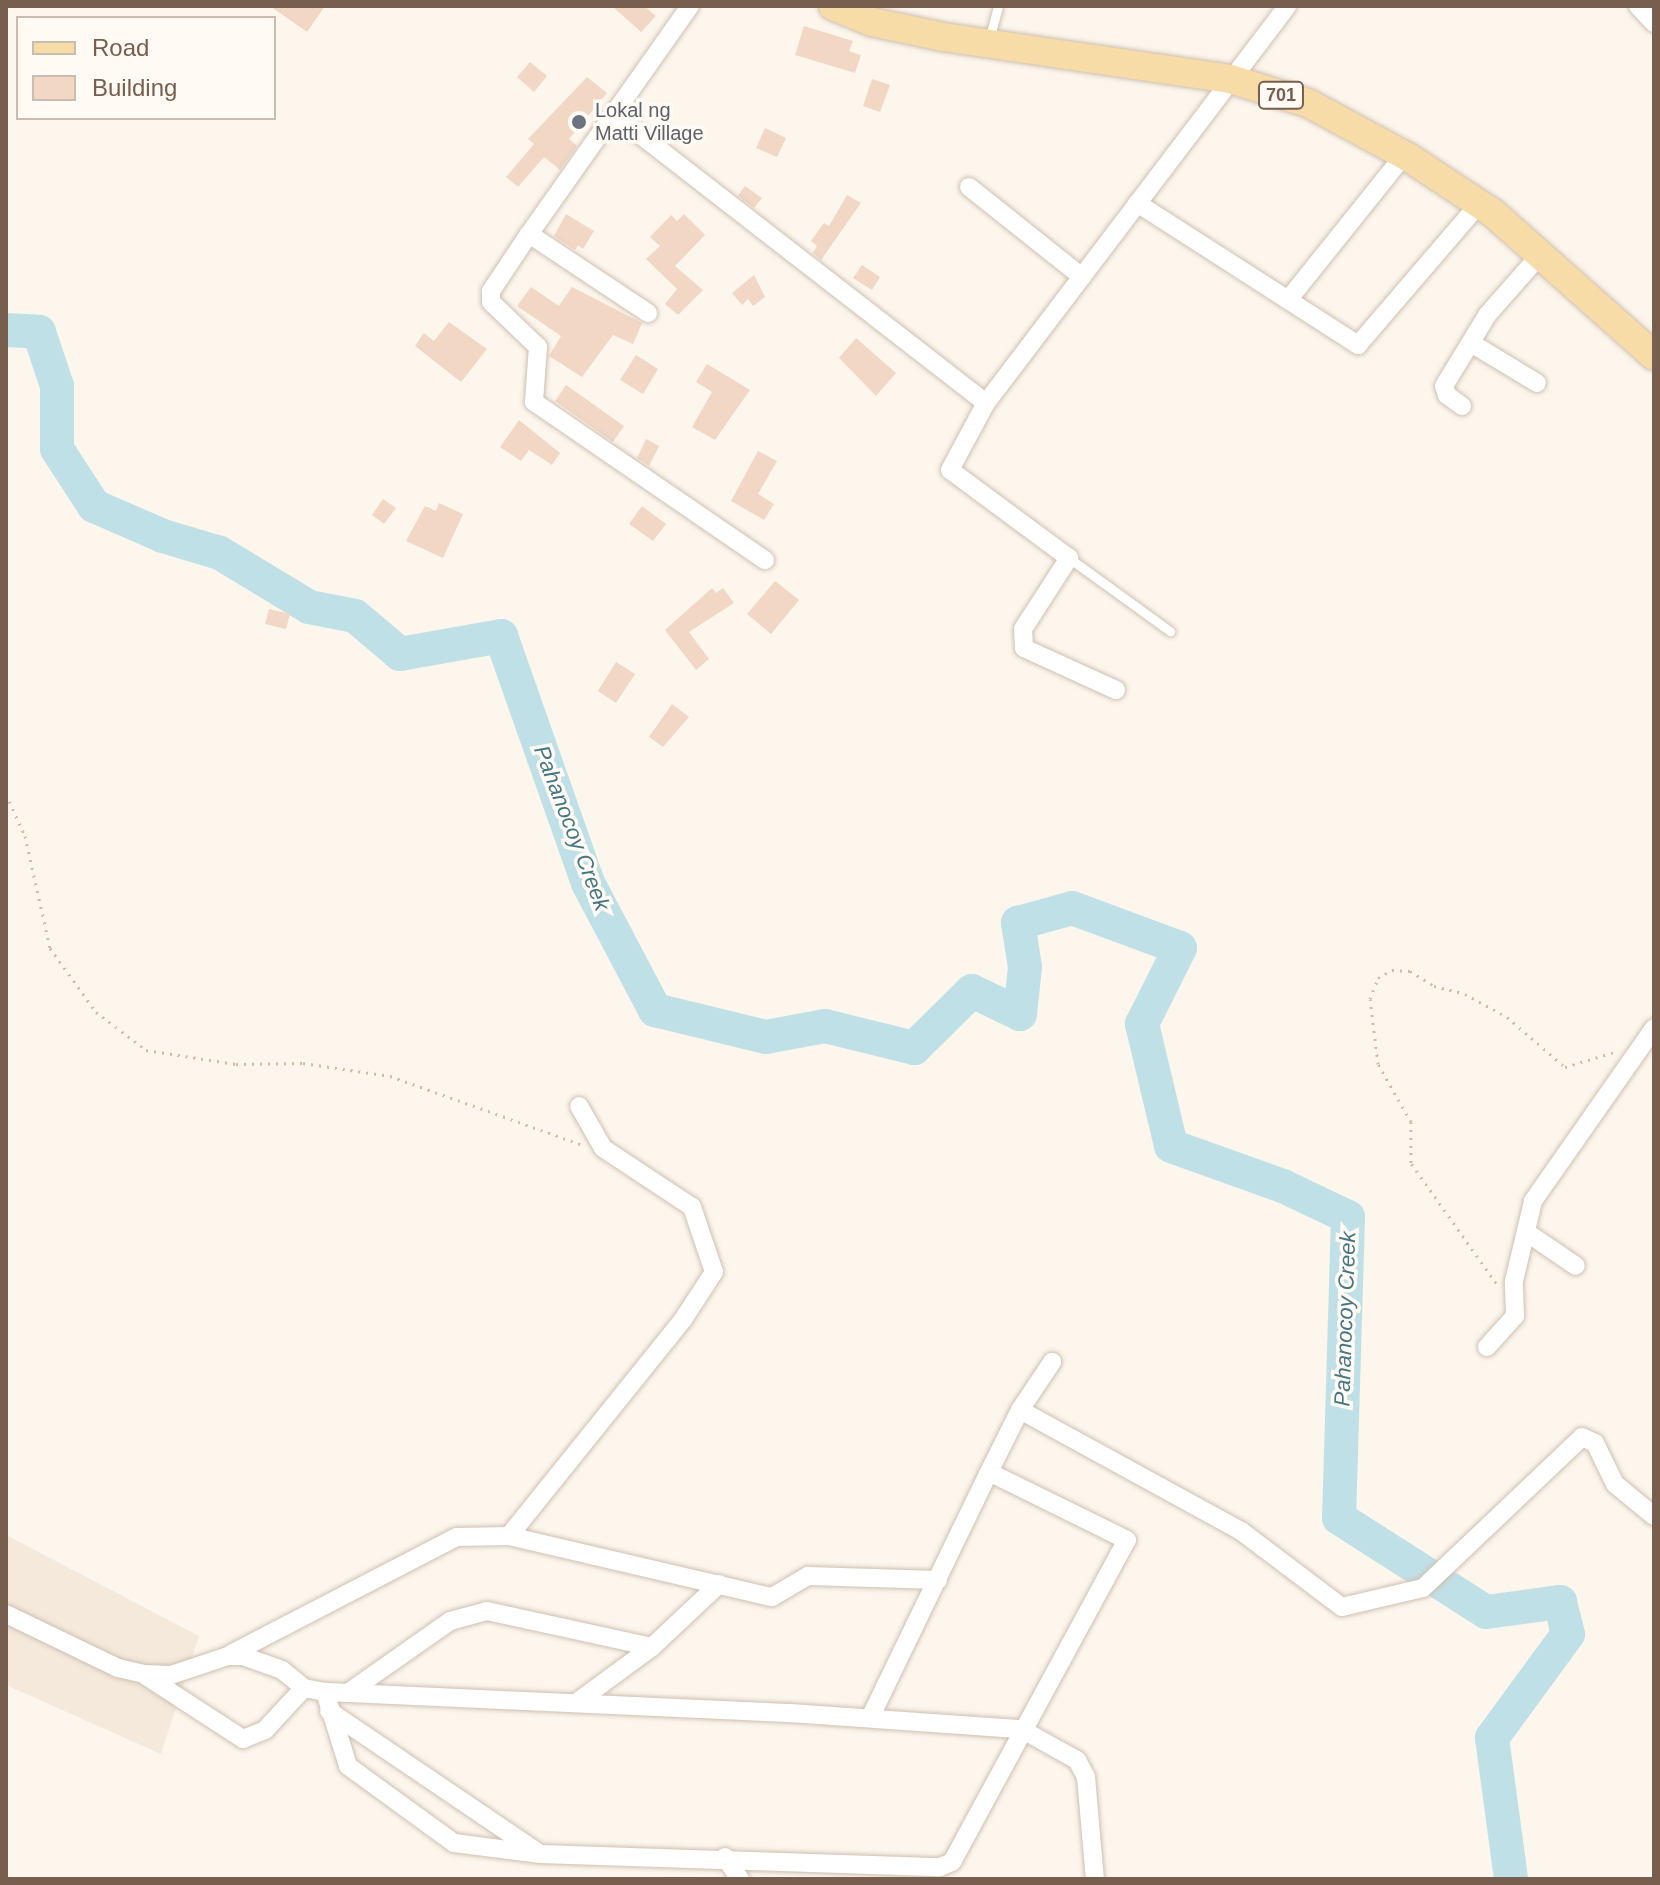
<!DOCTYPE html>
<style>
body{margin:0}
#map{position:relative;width:1660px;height:1885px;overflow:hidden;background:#fcf6ec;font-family:Arial,sans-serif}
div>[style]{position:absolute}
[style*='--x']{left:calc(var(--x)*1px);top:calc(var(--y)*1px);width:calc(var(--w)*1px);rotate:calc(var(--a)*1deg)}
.residential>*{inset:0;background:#f4e9da}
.river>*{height:34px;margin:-17px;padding:0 17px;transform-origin:17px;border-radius:17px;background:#c0e0e7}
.building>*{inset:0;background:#f1d7c4}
.path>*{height:3px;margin-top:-1.5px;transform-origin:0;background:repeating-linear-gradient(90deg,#d7baa6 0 2px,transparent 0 8px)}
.roads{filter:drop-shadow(0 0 2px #cfbfb1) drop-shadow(0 0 2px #cfbfb1)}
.service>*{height:9px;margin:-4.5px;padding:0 4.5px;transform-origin:4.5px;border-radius:4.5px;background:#fff}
.minor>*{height:18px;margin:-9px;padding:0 9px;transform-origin:9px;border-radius:9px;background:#fff}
.primary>*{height:28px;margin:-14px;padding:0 14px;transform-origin:14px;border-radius:14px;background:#f8dca7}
.dots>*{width:22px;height:22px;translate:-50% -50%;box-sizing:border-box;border:4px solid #fffaf3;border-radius:50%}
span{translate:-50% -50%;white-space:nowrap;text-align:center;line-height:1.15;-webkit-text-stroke:7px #fffaf3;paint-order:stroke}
.shield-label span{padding:2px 6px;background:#fffaf3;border:2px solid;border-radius:6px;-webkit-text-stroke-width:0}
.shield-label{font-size:18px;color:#785e4e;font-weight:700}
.worship-label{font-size:20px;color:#5b616d}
.left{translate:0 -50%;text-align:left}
.water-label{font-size:22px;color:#457783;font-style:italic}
.frame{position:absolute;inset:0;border:8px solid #785e4e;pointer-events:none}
.legend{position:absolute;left:16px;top:16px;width:260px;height:104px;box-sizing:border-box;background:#fffaf3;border:2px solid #c9bcb1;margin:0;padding:10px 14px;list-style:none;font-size:24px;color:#785e4e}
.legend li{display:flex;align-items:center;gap:16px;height:40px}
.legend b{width:40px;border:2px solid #c9bcb1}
</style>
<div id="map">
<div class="residential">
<div style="clip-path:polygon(6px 1535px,199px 1636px,161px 1754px,6px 1685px)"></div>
</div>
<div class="river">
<div style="--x:6;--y:330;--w:33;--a:3"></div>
<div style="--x:39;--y:332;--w:57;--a:71.6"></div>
<div style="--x:57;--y:386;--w:63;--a:90"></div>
<div style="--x:57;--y:449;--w:68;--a:57"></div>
<div style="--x:94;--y:506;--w:75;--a:23.5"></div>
<div style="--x:163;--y:536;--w:59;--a:16.6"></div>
<div style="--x:220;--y:553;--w:104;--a:31.2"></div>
<div style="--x:309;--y:607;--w:47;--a:11.1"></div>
<div style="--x:355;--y:616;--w:59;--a:40.2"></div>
<div style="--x:400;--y:654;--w:103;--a:-10.1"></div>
<div style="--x:501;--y:636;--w:262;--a:70.6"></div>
<div style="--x:588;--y:883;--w:144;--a:62.2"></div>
<div style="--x:655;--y:1010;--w:114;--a:13.7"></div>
<div style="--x:766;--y:1037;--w:60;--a:-10.6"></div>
<div style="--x:825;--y:1026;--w:92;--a:13.9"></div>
<div style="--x:914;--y:1048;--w:81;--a:-44.5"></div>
<div style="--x:972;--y:991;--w:53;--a:25.6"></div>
<div style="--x:1020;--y:1014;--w:47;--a:-83.9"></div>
<div style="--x:1025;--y:967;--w:45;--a:-99"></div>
<div style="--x:1018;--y:923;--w:56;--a:-15.5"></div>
<div style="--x:1072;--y:908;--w:115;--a:20.3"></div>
<div style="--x:1180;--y:948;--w:85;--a:116.6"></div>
<div style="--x:1142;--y:1024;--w:125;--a:76.6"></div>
<div style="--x:1171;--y:1146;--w:119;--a:19.7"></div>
<div style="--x:1283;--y:1186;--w:72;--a:25.5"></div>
<div style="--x:1348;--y:1217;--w:301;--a:91.7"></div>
<div style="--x:1339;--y:1518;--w:174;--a:32.6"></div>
<div style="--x:1486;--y:1612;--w:75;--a:-7.7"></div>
<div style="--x:1560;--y:1602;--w:33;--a:76"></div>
<div style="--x:1568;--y:1634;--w:129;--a:126.2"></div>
<div style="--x:1492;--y:1738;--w:142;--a:82.3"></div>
</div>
<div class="building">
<div style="clip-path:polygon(270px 6px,325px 6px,307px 32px)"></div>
<div style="clip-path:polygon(612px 6px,644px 6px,656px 16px,641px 32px)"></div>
<div style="clip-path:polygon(804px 26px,853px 41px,849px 51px,861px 55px,855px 73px,795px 55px)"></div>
<div style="clip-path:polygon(530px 62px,547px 76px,534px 92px,517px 77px)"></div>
<div style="clip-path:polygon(587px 77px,607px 93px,569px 139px,577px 146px,560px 170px,544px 157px,518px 187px,506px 177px,534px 144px,528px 139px)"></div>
<div style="clip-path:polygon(872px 79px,890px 85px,880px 112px,863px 106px)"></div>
<div style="clip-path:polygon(765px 128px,786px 138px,777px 157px,756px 148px)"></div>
<div style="clip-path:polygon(745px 186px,762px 198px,754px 208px,738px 196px)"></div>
<div style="clip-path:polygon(847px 195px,861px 203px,821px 260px,813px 253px,817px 246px,811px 241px,824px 223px,829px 226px)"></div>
<div style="clip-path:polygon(566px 214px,594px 231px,583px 249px,578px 245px,575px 250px,554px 236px)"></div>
<div style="clip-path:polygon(684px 214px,705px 235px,675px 266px,703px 290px,678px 315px,665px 304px,677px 289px,646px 259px,660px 246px,650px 237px,671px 215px,677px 221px)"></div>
<div style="clip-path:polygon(862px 265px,880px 277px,872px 290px,853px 278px)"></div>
<div style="clip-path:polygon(754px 275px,765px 297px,753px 306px,748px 299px,742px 305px,732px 293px)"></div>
<div style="clip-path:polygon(531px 287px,559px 306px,572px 287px,642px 323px,633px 344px,613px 335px,582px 377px,549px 356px,561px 336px,517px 306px)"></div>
<div style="clip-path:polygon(449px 322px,487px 349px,461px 382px,415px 346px,424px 333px,434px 341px)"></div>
<div style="clip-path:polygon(856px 338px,896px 373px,876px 396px,839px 358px)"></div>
<div style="clip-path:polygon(636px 355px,658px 369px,643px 394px,620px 380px)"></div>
<div style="clip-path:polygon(707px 364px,750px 390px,715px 440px,692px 427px,712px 392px,696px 382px)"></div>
<div style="clip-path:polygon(566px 385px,624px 426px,613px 442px,555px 401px)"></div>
<div style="clip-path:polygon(519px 420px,560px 453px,552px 465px,529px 450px,521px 461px,500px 447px)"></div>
<div style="clip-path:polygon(646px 439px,659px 446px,649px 466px,637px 458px)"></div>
<div style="clip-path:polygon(758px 451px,777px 461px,758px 494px,774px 504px,764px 520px,731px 501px)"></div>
<div style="clip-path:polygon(383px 499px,396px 508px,384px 524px,372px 515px)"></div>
<div style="clip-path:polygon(439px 503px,463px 514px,443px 558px,406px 541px,425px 506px,436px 511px)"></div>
<div style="clip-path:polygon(642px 506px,666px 524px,653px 541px,629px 524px)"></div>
<div style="clip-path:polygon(775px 581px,799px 600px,771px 634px,747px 614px)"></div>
<div style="clip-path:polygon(712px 588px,716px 593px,723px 588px,734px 603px,689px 632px,709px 659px,696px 670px,665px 630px)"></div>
<div style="clip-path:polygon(269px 609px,290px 614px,286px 629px,265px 624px)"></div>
<div style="clip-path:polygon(616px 662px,635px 674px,616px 703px,598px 691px)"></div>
<div style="clip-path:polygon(672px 704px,689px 717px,663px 747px,649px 737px)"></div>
</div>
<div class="path">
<div style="--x:6;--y:794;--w:46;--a:65.7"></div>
<div style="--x:25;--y:836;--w:115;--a:77.4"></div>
<div style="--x:50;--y:948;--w:79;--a:54.3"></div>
<div style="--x:96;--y:1012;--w:63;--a:37.2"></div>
<div style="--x:146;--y:1050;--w:91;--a:8.8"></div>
<div style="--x:236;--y:1064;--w:67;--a:-0.9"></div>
<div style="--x:303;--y:1063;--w:88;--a:8.5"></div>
<div style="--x:390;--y:1076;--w:202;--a:19.7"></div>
<div style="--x:1496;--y:1283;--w:147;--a:-125.3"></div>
<div style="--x:1411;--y:1163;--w:41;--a:-90"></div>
<div style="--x:1411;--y:1122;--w:67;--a:-119.6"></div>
<div style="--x:1378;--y:1064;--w:65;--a:-97"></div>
<div style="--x:1370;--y:999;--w:22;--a:-69"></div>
<div style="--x:1378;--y:978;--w:16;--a:-30"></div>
<div style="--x:1392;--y:970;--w:18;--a:3"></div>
<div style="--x:1410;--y:971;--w:28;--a:32"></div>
<div style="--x:1434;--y:986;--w:32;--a:14"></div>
<div style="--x:1465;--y:994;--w:48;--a:28.7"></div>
<div style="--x:1507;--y:1017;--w:77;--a:40.8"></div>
<div style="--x:1565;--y:1067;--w:51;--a:-17"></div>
</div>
<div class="roads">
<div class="service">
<div style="--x:989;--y:40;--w:35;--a:-75"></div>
<div style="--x:1069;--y:558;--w:125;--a:35.9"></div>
</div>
<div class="minor">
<div style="--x:690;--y:6;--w:279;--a:125.2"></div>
<div style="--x:529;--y:234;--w:69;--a:123.7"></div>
<div style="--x:491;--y:291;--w:11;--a:90"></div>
<div style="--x:491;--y:302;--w:65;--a:43.8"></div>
<div style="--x:538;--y:347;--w:55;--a:94.2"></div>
<div style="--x:534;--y:402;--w:280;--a:34.4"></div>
<div style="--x:1638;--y:6;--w:23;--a:47"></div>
<div style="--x:616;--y:116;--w:468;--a:37.8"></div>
<div style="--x:969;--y:187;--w:144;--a:38.5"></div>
<div style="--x:1137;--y:203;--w:263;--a:32.7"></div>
<div style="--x:1358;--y:345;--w:186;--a:-49.4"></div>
<div style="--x:529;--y:234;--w:143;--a:33.6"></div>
<div style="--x:1288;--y:300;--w:186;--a:-51.3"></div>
<div style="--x:1471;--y:343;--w:77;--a:31.2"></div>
<div style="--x:1462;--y:406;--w:19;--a:-144"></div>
<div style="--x:1447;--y:395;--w:9;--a:-108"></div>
<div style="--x:1444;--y:386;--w:84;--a:-58.6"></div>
<div style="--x:1488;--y:314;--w:79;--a:-48.6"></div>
<div style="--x:1116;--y:690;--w:101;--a:-155.5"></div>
<div style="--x:1024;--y:648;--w:19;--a:-93"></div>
<div style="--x:1023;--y:629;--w:85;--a:-57.1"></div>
<div style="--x:1069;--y:558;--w:148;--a:-143.5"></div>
<div style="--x:950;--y:470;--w:76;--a:-61.8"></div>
<div style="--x:986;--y:403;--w:498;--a:-52.8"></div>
<div style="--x:1526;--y:1232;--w:60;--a:34.2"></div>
<div style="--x:1487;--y:1347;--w:42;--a:-47.9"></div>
<div style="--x:1515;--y:1316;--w:35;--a:-92"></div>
<div style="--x:1514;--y:1281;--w:82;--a:-76.6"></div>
<div style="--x:1533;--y:1201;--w:211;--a:-55"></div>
<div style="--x:1020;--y:1410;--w:252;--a:28.7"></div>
<div style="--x:1241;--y:1531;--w:126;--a:37"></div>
<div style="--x:1342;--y:1607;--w:83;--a:-13.2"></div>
<div style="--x:1423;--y:1588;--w:219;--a:-43.5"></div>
<div style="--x:1582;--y:1437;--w:14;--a:25"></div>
<div style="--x:1595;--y:1443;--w:46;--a:64"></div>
<div style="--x:1615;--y:1484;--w:50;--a:39.4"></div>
<div style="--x:509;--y:1536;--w:276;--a:-51.2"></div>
<div style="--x:682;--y:1321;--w:59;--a:-56.9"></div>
<div style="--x:714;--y:1272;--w:69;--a:-108.7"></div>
<div style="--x:692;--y:1207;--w:107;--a:-146.5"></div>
<div style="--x:603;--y:1148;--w:48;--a:-119.7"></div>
<div style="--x:6;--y:1614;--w:124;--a:25.7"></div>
<div style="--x:118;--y:1668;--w:27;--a:13"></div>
<div style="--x:144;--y:1674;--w:27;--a:2"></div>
<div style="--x:171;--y:1675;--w:60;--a:-18.4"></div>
<div style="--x:228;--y:1656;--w:15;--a:0"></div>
<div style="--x:243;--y:1656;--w:41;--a:19.7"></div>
<div style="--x:282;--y:1670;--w:28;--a:39"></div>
<div style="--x:304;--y:1688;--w:21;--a:11"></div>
<div style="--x:325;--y:1692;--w:465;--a:2.6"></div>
<div style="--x:790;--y:1713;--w:232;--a:4"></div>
<div style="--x:1021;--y:1729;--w:64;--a:29"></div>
<div style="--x:1077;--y:1760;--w:19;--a:62"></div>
<div style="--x:1086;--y:1777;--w:102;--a:85"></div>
<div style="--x:231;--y:1654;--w:254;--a:-27.4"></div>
<div style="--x:457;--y:1537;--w:52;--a:-1.1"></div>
<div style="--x:509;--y:1536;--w:270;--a:13.1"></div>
<div style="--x:772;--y:1597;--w:42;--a:-30.3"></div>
<div style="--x:808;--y:1576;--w:130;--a:1.8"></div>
<div style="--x:146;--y:1676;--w:116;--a:33"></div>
<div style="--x:243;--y:1739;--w:24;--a:-22"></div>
<div style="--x:265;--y:1730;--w:57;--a:-47.1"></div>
<div style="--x:325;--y:1692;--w:77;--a:72.7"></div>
<div style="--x:348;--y:1766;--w:131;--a:36"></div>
<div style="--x:454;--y:1843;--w:87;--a:7.3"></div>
<div style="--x:540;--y:1854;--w:400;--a:1.9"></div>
<div style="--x:940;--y:1867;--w:13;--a:-23"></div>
<div style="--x:952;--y:1862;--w:366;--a:-61.5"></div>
<div style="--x:1127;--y:1540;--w:154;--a:-153.8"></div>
<div style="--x:989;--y:1472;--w:69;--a:-63.4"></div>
<div style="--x:1020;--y:1410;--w:58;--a:-56.3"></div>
<div style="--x:349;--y:1692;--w:123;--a:-35.1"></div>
<div style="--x:450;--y:1621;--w:38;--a:-15"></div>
<div style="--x:487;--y:1611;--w:169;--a:12.3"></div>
<div style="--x:576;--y:1703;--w:94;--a:-36.4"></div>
<div style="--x:652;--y:1647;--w:92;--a:-43.2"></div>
<div style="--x:329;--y:1711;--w:250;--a:34.1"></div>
<div style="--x:870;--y:1718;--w:273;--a:-64.2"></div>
<div style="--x:725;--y:1857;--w:27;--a:56"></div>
</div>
<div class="primary">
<div style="--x:833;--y:6;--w:42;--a:22.3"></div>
<div style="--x:872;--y:22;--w:73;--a:11.9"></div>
<div style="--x:943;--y:37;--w:290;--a:8.3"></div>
<div style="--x:1230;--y:79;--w:82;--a:17.1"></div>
<div style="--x:1308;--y:103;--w:114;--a:28.4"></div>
<div style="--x:1408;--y:157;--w:102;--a:33.4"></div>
<div style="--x:1493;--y:213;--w:215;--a:41.6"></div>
</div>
</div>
<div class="dots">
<div style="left:579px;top:122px;background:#6b7280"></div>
</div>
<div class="shield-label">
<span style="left:1281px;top:95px">701</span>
</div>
<div class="worship-label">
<span class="left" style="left:595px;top:122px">Lokal ng<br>Matti Village</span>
</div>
<div class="water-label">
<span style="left:572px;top:828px;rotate:69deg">Pahanocoy Creek</span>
<span style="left:1345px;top:1319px;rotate:-88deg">Pahanocoy Creek</span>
</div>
<div class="frame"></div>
<ul class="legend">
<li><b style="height:10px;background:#f8dca7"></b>Road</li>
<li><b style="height:22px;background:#f1d7c4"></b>Building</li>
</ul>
</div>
